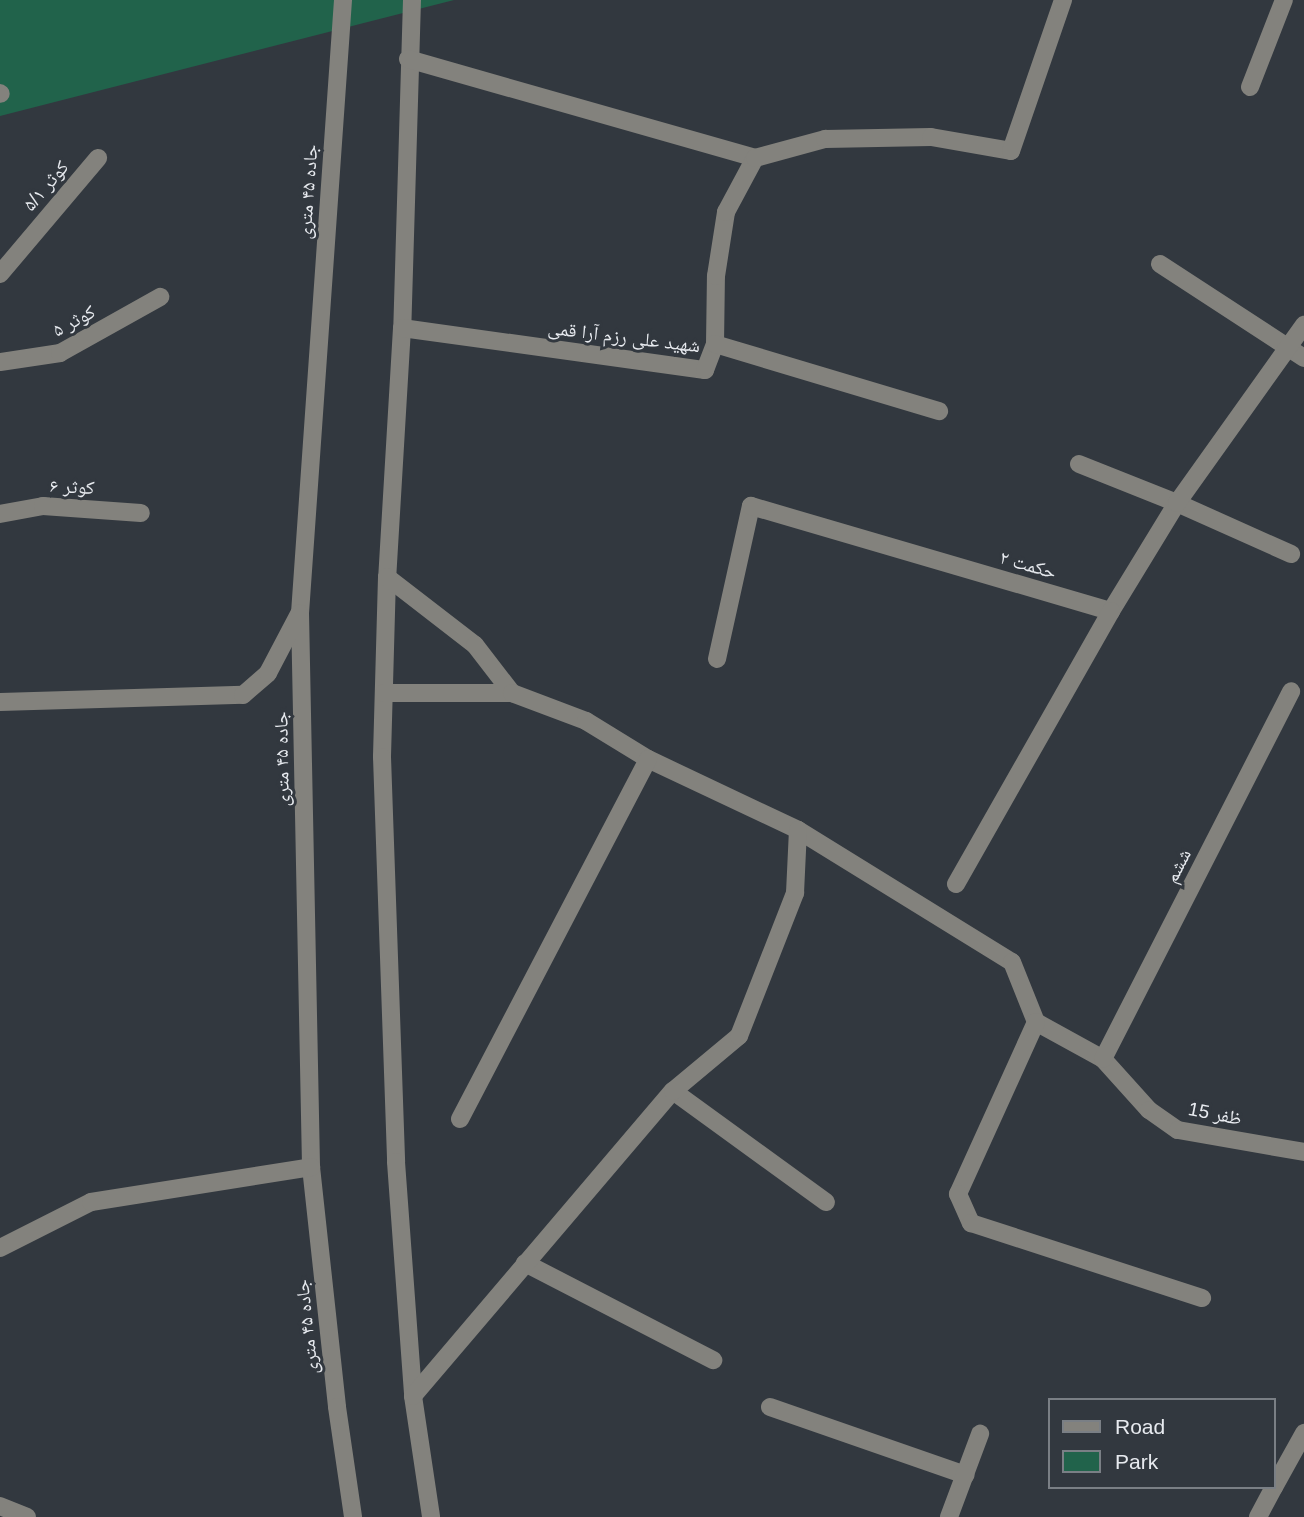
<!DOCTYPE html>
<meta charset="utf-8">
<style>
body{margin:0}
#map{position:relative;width:1304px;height:1517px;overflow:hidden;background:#32383f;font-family:Helvetica,"Noto Naskh Arabic",sans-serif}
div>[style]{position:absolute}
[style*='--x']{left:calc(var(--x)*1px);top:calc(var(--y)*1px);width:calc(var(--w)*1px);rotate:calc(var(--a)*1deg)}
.green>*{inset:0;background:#21634b}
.minor>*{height:18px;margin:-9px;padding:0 9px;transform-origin:9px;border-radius:9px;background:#83827d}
span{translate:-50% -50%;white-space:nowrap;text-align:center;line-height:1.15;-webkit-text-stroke:6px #32383f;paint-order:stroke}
.street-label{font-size:19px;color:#e7eaef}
.legend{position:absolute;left:1048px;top:1398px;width:228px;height:91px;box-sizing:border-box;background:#32383f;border:2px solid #7a7f85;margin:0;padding:9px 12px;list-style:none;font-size:21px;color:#e7eaef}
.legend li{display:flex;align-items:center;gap:14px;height:35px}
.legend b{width:35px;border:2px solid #7a7f85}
</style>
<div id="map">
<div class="green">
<div style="clip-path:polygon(0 0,454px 0,0 116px)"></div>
</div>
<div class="minor">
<div style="--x:343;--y:0;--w:615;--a:94.01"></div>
<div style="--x:300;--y:613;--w:554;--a:88.86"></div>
<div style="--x:311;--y:1167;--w:241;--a:83.8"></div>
<div style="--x:337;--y:1407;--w:111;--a:81.7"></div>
<div style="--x:412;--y:0;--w:328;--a:91.7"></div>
<div style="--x:402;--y:328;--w:249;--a:93.4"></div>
<div style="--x:387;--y:577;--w:180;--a:91.6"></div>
<div style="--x:382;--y:757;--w:405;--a:88"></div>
<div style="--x:396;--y:1162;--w:235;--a:85.8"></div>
<div style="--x:413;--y:1396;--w:122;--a:81.5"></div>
<div style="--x:408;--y:59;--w:361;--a:15.9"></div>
<div style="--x:1250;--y:87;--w:93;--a:-68.7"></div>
<div style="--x:0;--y:93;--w:1;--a:45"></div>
<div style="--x:1160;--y:264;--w:172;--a:33.1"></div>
<div style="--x:0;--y:274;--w:152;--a:-49.8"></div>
<div style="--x:402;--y:328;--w:306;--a:7.9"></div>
<div style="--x:705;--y:370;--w:28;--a:-69"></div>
<div style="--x:715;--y:344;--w:68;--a:-89.2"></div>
<div style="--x:716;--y:276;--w:65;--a:-81.1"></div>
<div style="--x:726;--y:212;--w:61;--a:-61.8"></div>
<div style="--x:755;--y:158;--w:73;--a:-15.2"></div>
<div style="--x:825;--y:139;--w:106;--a:-1.1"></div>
<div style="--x:931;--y:137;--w:81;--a:9.9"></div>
<div style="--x:1011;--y:151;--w:160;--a:-71"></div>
<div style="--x:715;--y:344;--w:234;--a:16.7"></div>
<div style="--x:0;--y:362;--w:61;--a:-8.5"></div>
<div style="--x:60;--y:353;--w:115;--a:-29.2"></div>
<div style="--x:1079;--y:464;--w:105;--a:21.7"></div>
<div style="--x:1177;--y:503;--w:125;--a:24.1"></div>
<div style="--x:0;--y:514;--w:44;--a:-10.5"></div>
<div style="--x:43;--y:506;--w:98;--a:4.1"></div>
<div style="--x:387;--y:577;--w:111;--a:37.7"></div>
<div style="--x:475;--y:645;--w:61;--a:52.4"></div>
<div style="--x:717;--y:659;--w:157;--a:-77.5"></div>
<div style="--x:751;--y:506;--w:375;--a:16.3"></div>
<div style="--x:1111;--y:611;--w:127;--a:-58.6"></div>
<div style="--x:1177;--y:503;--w:219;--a:-54.5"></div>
<div style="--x:384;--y:693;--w:128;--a:0"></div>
<div style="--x:512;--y:693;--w:79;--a:20.7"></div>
<div style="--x:586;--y:721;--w:73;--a:31.5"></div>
<div style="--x:648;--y:759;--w:166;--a:25.3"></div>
<div style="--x:798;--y:830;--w:251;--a:31.7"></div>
<div style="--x:1012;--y:962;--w:65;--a:68.2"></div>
<div style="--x:1036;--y:1022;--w:77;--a:28.9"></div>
<div style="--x:1103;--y:1059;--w:69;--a:48"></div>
<div style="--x:1149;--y:1110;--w:35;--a:35"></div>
<div style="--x:1178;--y:1130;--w:128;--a:9.9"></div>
<div style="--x:0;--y:702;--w:243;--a:-1.7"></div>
<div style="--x:243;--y:695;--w:33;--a:-41"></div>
<div style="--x:268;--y:673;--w:67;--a:-62.3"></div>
<div style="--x:956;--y:884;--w:314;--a:-60.4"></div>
<div style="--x:1036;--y:1022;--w:189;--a:114.4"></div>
<div style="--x:958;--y:1194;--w:32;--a:66"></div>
<div style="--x:971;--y:1223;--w:243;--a:18"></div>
<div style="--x:1103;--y:1059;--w:413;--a:-62.9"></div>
<div style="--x:673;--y:1091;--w:189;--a:36"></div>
<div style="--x:460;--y:1119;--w:406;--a:-62.4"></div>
<div style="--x:0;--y:1248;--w:102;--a:-26.8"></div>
<div style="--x:91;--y:1202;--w:223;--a:-9"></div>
<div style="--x:525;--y:1263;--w:212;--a:27.3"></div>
<div style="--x:413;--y:1396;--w:401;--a:-49.6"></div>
<div style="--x:673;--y:1091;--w:86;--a:-39.8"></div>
<div style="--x:739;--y:1036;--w:154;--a:-68.6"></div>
<div style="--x:795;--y:893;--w:63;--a:-87.3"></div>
<div style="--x:770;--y:1407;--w:207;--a:19.2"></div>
<div style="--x:1274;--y:1487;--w:62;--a:-60.9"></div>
<div style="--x:0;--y:1506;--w:29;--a:22"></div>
<div style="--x:949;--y:1517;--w:89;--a:-69.5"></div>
<div style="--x:1258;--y:1517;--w:34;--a:-62"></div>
</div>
<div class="street-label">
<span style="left:46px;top:186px;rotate:-50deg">کوثر ۵/۱</span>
<span style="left:308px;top:192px;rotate:-86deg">جاده ۴۵ متری</span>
<span style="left:74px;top:321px;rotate:-28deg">کوثر ۵</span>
<span style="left:624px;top:337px;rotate:7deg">شهید علی رزم آرا قمی</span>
<span style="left:72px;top:487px;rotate:3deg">کوثر ۶</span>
<span style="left:1028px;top:565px;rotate:16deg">حکمت ۲</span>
<span style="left:282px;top:759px;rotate:-91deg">جاده ۴۵ متری</span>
<span style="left:1178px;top:866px;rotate:-63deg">ششم</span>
<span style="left:1215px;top:1114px;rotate:11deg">ظفر 15</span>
<span style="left:307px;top:1327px;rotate:-96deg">جاده ۴۵ متری</span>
</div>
<ul class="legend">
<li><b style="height:9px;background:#83827d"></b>Road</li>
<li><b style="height:19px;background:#21634b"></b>Park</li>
</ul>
</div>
